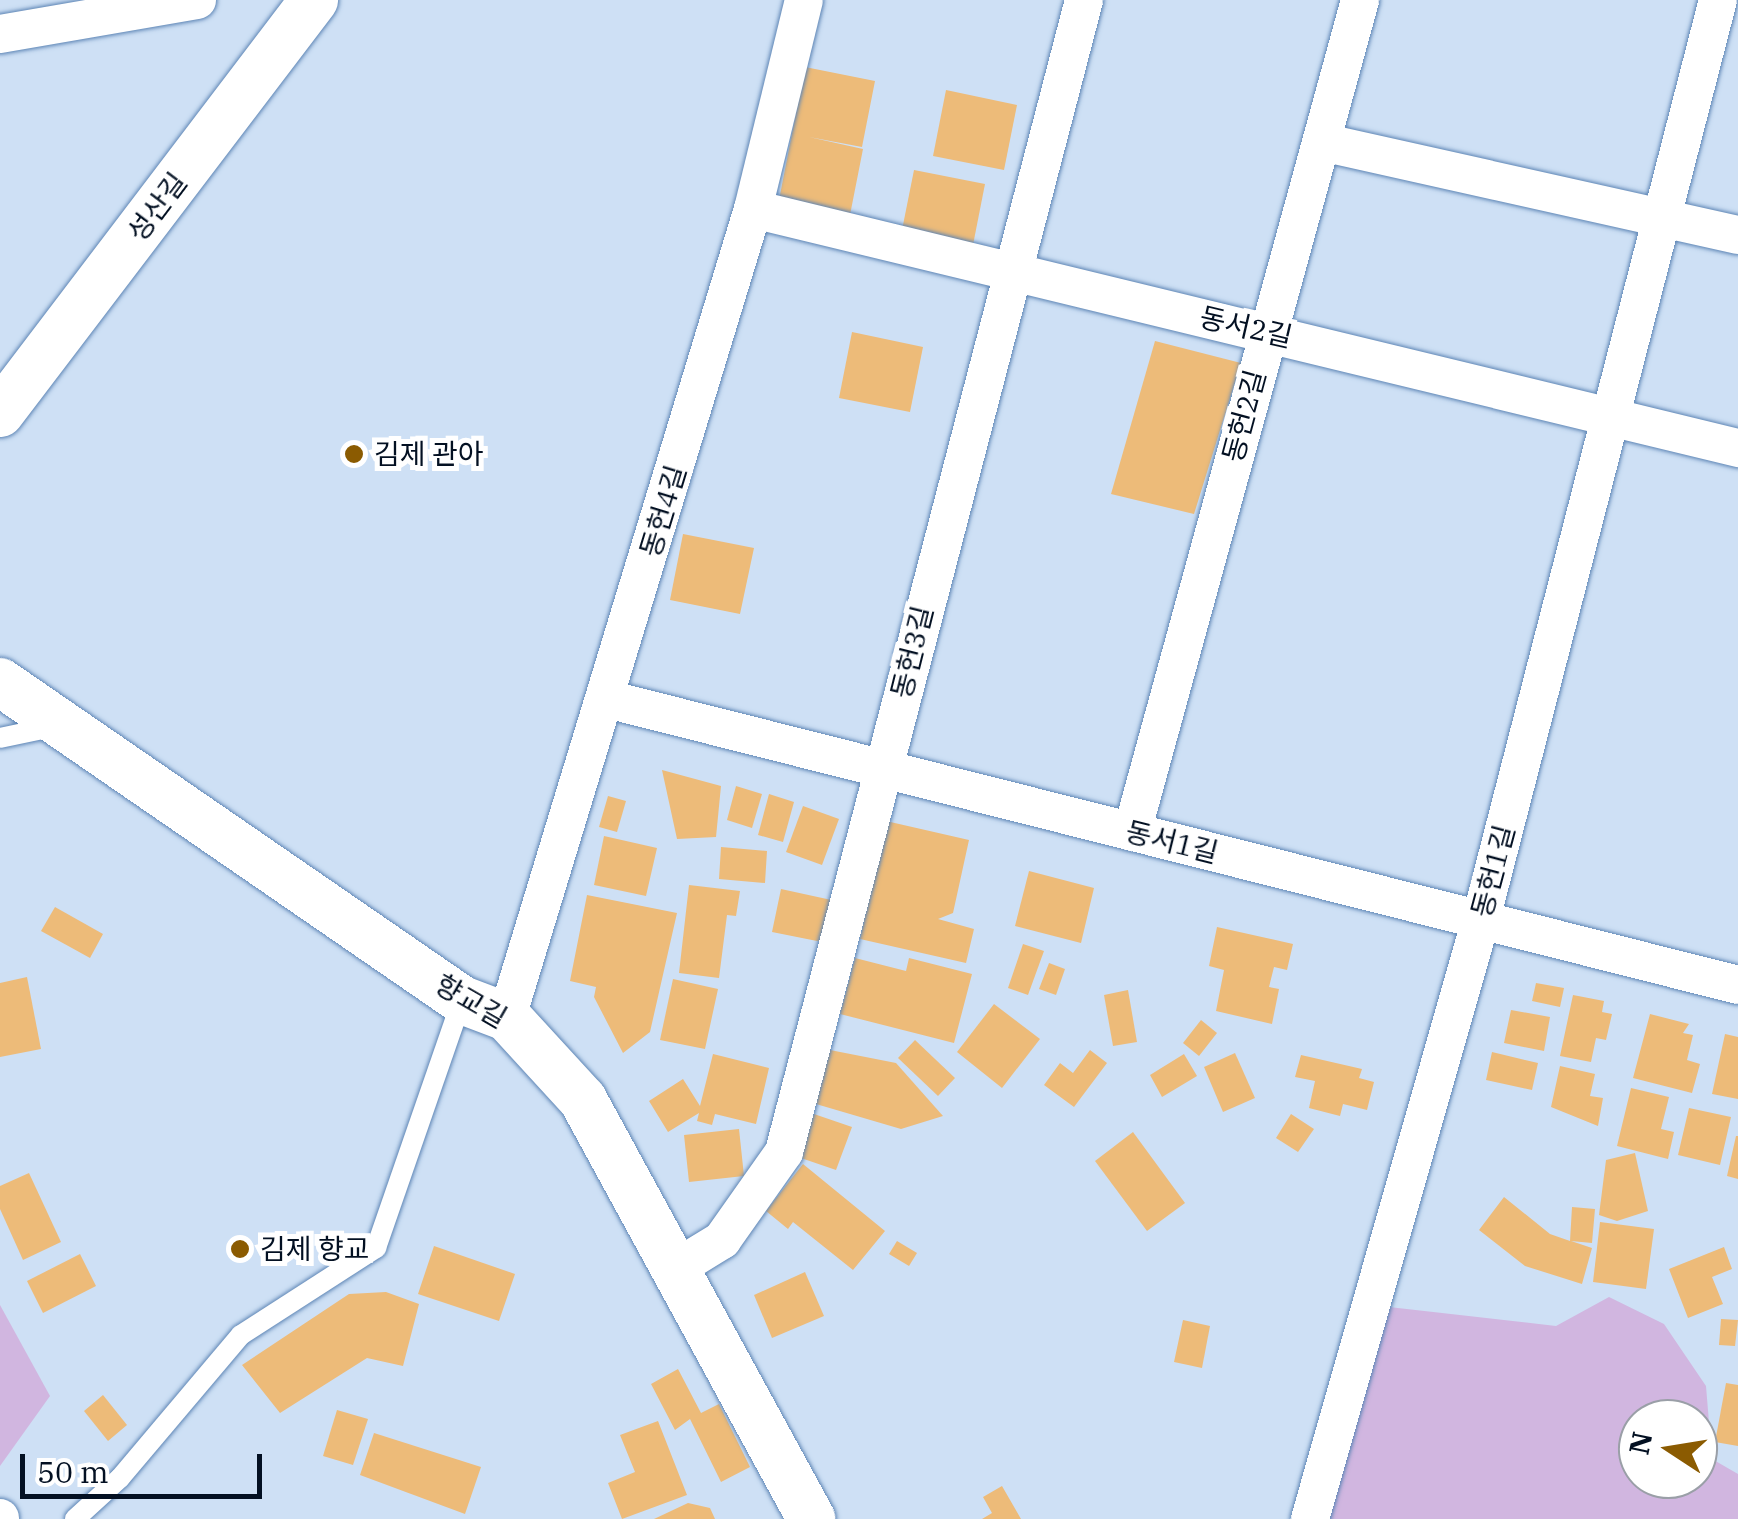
<!DOCTYPE html>
<meta charset="utf-8">
<style>
body{margin:0}
#map{position:relative;width:1738px;height:1519px;overflow:hidden;background:#cee0f5;font-family:"IBM Plex Serif","Noto Sans KR",serif}
div>[style]{position:absolute}
[style*='--x']{left:calc(var(--x)*1px);top:calc(var(--y)*1px);width:calc(var(--w)*1px);rotate:calc(var(--a)*1deg)}
.green>*{inset:0;background:#d1b6e0}
.building>*{inset:0;background:#edbb79}
.roads{filter:drop-shadow(0 0 2px #5d85b5) drop-shadow(0 0 2px #5d85b5)}
.service>*{height:20px;margin:-10px;padding:0 10px;transform-origin:10px;border-radius:10px;background:#fff}
.minor>*{height:38px;margin:-19px;padding:0 19px;transform-origin:19px;border-radius:19px;background:#fff}
.tertiary>*{height:48px;margin:-24px;padding:0 24px;transform-origin:24px;border-radius:24px;background:#fff}
.dots>*{width:28px;height:28px;translate:-50% -50%;box-sizing:border-box;border:5px solid #fff;border-radius:50%}
span{translate:-50% -50%;white-space:nowrap;text-align:center;line-height:1.15;-webkit-text-stroke:10px #fff;paint-order:stroke}
.street-label{font-size:28px;color:#031022}
.poi-label{font-size:28px;color:#031022}
.left{translate:0 -50%;text-align:left}
.north{position:absolute;left:1618px;top:1399px;width:100px;height:100px;box-sizing:border-box;background:#fff;border:2px solid #9a9fa7;border-radius:50%;rotate:282deg;font-size:28px;font-weight:700;line-height:40px;text-align:center;color:#031022}
.north::after{content:'';display:block;margin:auto;width:35px;height:45px;background:#8b5b01;clip-path:polygon(50% 0,100% 100%,50% 72%,0 100%)}
.scale{position:absolute;left:20px;top:1454px;width:242px;height:45px;box-sizing:border-box;border:5px solid #031022;border-top:0;padding-left:12px;font-size:30px;line-height:35px;white-space:nowrap;color:#031022;-webkit-text-stroke:8px #fff;paint-order:stroke}
</style>
<div id="map">
<div class="green">
<div style="clip-path:polygon(evenodd,1609px 1297px,1664px 1324px,1706px 1386px,1712px 1459px,1738px 1474px,1738px 1519px,1324px 1519px,1389px 1307px,1556px 1326px,1609px 1297px,1638px 1419px,1698px 1419px,1698px 1479px,1638px 1479px,1638px 1419px)"></div>
<div style="clip-path:polygon(0 1305px,50px 1396px,0 1466px)"></div>
</div>
<div class="building">
<div style="clip-path:polygon(805px 67px,875px 81px,862px 147px,809px 137px,863px 149px,850px 215px,779px 200px)"></div>
<div style="clip-path:polygon(946px 90px,1017px 105px,1004px 170px,933px 156px)"></div>
<div style="clip-path:polygon(914px 170px,985px 184px,972px 250px,901px 235px)"></div>
<div style="clip-path:polygon(852px 332px,923px 347px,910px 412px,839px 398px)"></div>
<div style="clip-path:polygon(1155px 341px,1241px 363px,1194px 514px,1111px 494px)"></div>
<div style="clip-path:polygon(683px 534px,754px 548px,740px 614px,670px 600px)"></div>
<div style="clip-path:polygon(662px 770px,721px 786px,716px 837px,677px 839px)"></div>
<div style="clip-path:polygon(736px 786px,762px 794px,752px 828px,727px 820px)"></div>
<div style="clip-path:polygon(769px 794px,794px 802px,783px 842px,758px 835px)"></div>
<div style="clip-path:polygon(608px 796px,626px 801px,617px 832px,599px 827px)"></div>
<div style="clip-path:polygon(803px 806px,839px 819px,822px 865px,786px 852px)"></div>
<div style="clip-path:polygon(886px 821px,969px 840px,953px 913px,938px 919px,974px 929px,966px 963px,860px 939px)"></div>
<div style="clip-path:polygon(604px 836px,657px 848px,646px 896px,594px 885px)"></div>
<div style="clip-path:polygon(721px 847px,767px 851px,765px 883px,719px 879px)"></div>
<div style="clip-path:polygon(1029px 871px,1094px 888px,1081px 943px,1015px 926px)"></div>
<div style="clip-path:polygon(689px 885px,740px 891px,736px 916px,727px 915px,719px 978px,679px 973px)"></div>
<div style="clip-path:polygon(781px 889px,836px 901px,827px 943px,772px 932px)"></div>
<div style="clip-path:polygon(587px 895px,677px 913px,650px 1032px,623px 1053px,594px 997px,596px 987px,570px 981px)"></div>
<div style="clip-path:polygon(55px 907px,103px 934px,90px 958px,41px 931px)"></div>
<div style="clip-path:polygon(1217px 927px,1293px 944px,1287px 970px,1274px 967px,1269px 987px,1279px 989px,1272px 1024px,1216px 1011px,1224px 970px,1209px 966px)"></div>
<div style="clip-path:polygon(1023px 944px,1044px 951px,1028px 995px,1008px 988px)"></div>
<div style="clip-path:polygon(855px 958px,906px 971px,909px 958px,972px 974px,954px 1043px,840px 1014px)"></div>
<div style="clip-path:polygon(1049px 963px,1065px 969px,1056px 995px,1039px 989px)"></div>
<div style="clip-path:polygon(27px 977px,41px 1049px,0 1057px,0 983px)"></div>
<div style="clip-path:polygon(673px 979px,718px 989px,705px 1049px,660px 1040px)"></div>
<div style="clip-path:polygon(1536px 983px,1564px 988px,1560px 1007px,1532px 1001px)"></div>
<div style="clip-path:polygon(1128px 990px,1137px 1042px,1113px 1046px,1104px 995px)"></div>
<div style="clip-path:polygon(1573px 995px,1604px 1001px,1602px 1012px,1612px 1014px,1606px 1040px,1596px 1038px,1591px 1062px,1560px 1056px)"></div>
<div style="clip-path:polygon(994px 1004px,1040px 1039px,1002px 1088px,957px 1052px)"></div>
<div style="clip-path:polygon(1511px 1010px,1550px 1017px,1544px 1051px,1504px 1043px)"></div>
<div style="clip-path:polygon(1650px 1014px,1689px 1024px,1683px 1033px,1693px 1035px,1687px 1060px,1700px 1064px,1692px 1093px,1633px 1078px)"></div>
<div style="clip-path:polygon(1201px 1020px,1217px 1033px,1199px 1056px,1183px 1043px)"></div>
<div style="clip-path:polygon(1725px 1034px,1738px 1037px,1738px 1099px,1712px 1094px)"></div>
<div style="clip-path:polygon(915px 1040px,955px 1078px,938px 1096px,898px 1058px)"></div>
<div style="clip-path:polygon(830px 1050px,896px 1063px,943px 1116px,901px 1129px,816px 1104px)"></div>
<div style="clip-path:polygon(1090px 1050px,1107px 1063px,1074px 1107px,1044px 1085px,1060px 1063px,1073px 1073px)"></div>
<div style="clip-path:polygon(1492px 1052px,1538px 1063px,1532px 1090px,1486px 1080px)"></div>
<div style="clip-path:polygon(1235px 1053px,1255px 1098px,1223px 1112px,1204px 1067px)"></div>
<div style="clip-path:polygon(713px 1054px,769px 1068px,756px 1124px,715px 1114px,712px 1125px,697px 1121px,699px 1113px,668px 1132px,649px 1101px,683px 1079px,700px 1106px)"></div>
<div style="clip-path:polygon(1184px 1054px,1197px 1076px,1162px 1097px,1150px 1075px)"></div>
<div style="clip-path:polygon(1301px 1055px,1362px 1069px,1359px 1078px,1374px 1082px,1367px 1110px,1343px 1104px,1340px 1116px,1309px 1108px,1315px 1081px,1295px 1077px)"></div>
<div style="clip-path:polygon(1560px 1066px,1595px 1074px,1590px 1096px,1603px 1098px,1598px 1126px,1551px 1107px)"></div>
<div style="clip-path:polygon(1631px 1088px,1669px 1097px,1661px 1129px,1674px 1132px,1668px 1159px,1617px 1146px)"></div>
<div style="clip-path:polygon(1689px 1108px,1731px 1117px,1720px 1165px,1678px 1155px)"></div>
<div style="clip-path:polygon(814px 1114px,852px 1127px,836px 1170px,798px 1157px)"></div>
<div style="clip-path:polygon(1291px 1114px,1314px 1129px,1298px 1152px,1276px 1138px)"></div>
<div style="clip-path:polygon(739px 1129px,744px 1176px,689px 1182px,684px 1135px)"></div>
<div style="clip-path:polygon(1133px 1132px,1185px 1203px,1147px 1231px,1095px 1161px)"></div>
<div style="clip-path:polygon(1736px 1136px,1738px 1136px,1738px 1179px,1727px 1176px)"></div>
<div style="clip-path:polygon(1635px 1153px,1648px 1211px,1617px 1221px,1599px 1215px,1606px 1160px)"></div>
<div style="clip-path:polygon(803px 1164px,885px 1231px,853px 1270px,793px 1222px,788px 1229px,766px 1211px)"></div>
<div style="clip-path:polygon(29px 1173px,61px 1242px,23px 1260px,0 1209px,0 1186px)"></div>
<div style="clip-path:polygon(1504px 1197px,1550px 1234px,1570px 1241px,1572px 1207px,1595px 1209px,1592px 1243px,1571px 1241px,1592px 1248px,1582px 1284px,1525px 1266px,1479px 1230px)"></div>
<div style="clip-path:polygon(1600px 1222px,1654px 1229px,1646px 1289px,1593px 1282px)"></div>
<div style="clip-path:polygon(897px 1241px,917px 1253px,909px 1266px,889px 1254px)"></div>
<div style="clip-path:polygon(434px 1246px,515px 1274px,499px 1321px,418px 1294px)"></div>
<div style="clip-path:polygon(1724px 1247px,1732px 1269px,1712px 1277px,1723px 1304px,1688px 1318px,1669px 1269px)"></div>
<div style="clip-path:polygon(80px 1254px,96px 1286px,43px 1313px,27px 1281px)"></div>
<div style="clip-path:polygon(805px 1272px,824px 1316px,772px 1338px,754px 1295px)"></div>
<div style="clip-path:polygon(386px 1292px,419px 1304px,403px 1366px,367px 1358px,280px 1413px,242px 1365px,349px 1294px)"></div>
<div style="clip-path:polygon(1721px 1319px,1738px 1320px,1735px 1346px,1719px 1345px)"></div>
<div style="clip-path:polygon(1183px 1320px,1210px 1326px,1202px 1368px,1174px 1362px)"></div>
<div style="clip-path:polygon(678px 1369px,701px 1413px,719px 1404px,750px 1467px,721px 1482px,690px 1419px,675px 1430px,651px 1384px)"></div>
<div style="clip-path:polygon(1726px 1383px,1738px 1385px,1738px 1446px,1715px 1442px)"></div>
<div style="clip-path:polygon(103px 1395px,127px 1425px,108px 1441px,84px 1411px)"></div>
<div style="clip-path:polygon(337px 1410px,368px 1419px,353px 1465px,323px 1456px)"></div>
<div style="clip-path:polygon(658px 1421px,687px 1495px,622px 1519px,608px 1483px,635px 1472px,620px 1435px)"></div>
<div style="clip-path:polygon(374px 1433px,481px 1467px,465px 1514px,360px 1475px)"></div>
<div style="clip-path:polygon(1002px 1486px,1021px 1519px,982px 1519px,992px 1513px,983px 1497px)"></div>
<div style="clip-path:polygon(688px 1503px,710px 1508px,715px 1519px,654px 1519px)"></div>
</div>
<div class="roads">
<div class="service">
<div style="--x:0;--y:738;--w:58;--a:-11.9"></div>
<div style="--x:75;--y:1519;--w:61;--a:-42.3"></div>
<div style="--x:120;--y:1478;--w:187;--a:-49.8"></div>
<div style="--x:241;--y:1335;--w:161;--a:-32.8"></div>
<div style="--x:376;--y:1248;--w:262;--a:-70.9"></div>
</div>
<div class="minor">
<div style="--x:0;--y:34;--w:200;--a:-9.8"></div>
<div style="--x:1326;--y:143;--w:422;--a:12.6"></div>
<div style="--x:753;--y:209;--w:1014;--a:13.64"></div>
<div style="--x:607;--y:699;--w:1167;--a:14.19"></div>
<div style="--x:1132;--y:832;--w:863;--a:-74.67"></div>
<div style="--x:507;--y:1017;--w:845;--a:-73.07"></div>
<div style="--x:753;--y:209;--w:215;--a:-76.3"></div>
<div style="--x:678;--y:1267;--w:52;--a:-31.5"></div>
<div style="--x:722;--y:1240;--w:108;--a:-54.8"></div>
<div style="--x:784;--y:1152;--w:1190;--a:-75.4"></div>
<div style="--x:0;--y:1518;--w:1;--a:90"></div>
<div style="--x:1310;--y:1519;--w:624;--a:-74.09"></div>
<div style="--x:1481;--y:919;--w:949;--a:-75.54"></div>
</div>
<div class="tertiary">
<div style="--x:0;--y:413;--w:519;--a:-52.75"></div>
<div style="--x:0;--y:682;--w:561;--a:34.54"></div>
<div style="--x:462;--y:1000;--w:48;--a:20.7"></div>
<div style="--x:507;--y:1017;--w:113;--a:47.5"></div>
<div style="--x:583;--y:1100;--w:477;--a:61.4"></div>
</div>
</div>
<div class="dots">
<div style="left:354px;top:454px;background:#8b5b01"></div>
<div style="left:240px;top:1249px;background:#8b5b01"></div>
</div>
<div class="street-label">
<span style="left:157px;top:207px;rotate:-53deg">성산길</span>
<span style="left:1246px;top:327px;rotate:13deg">동서2길</span>
<span style="left:1244px;top:416px;rotate:-75deg">동헌2길</span>
<span style="left:663px;top:511px;rotate:-73deg">동헌4길</span>
<span style="left:912px;top:652px;rotate:-76deg">동헌3길</span>
<span style="left:1172px;top:842px;rotate:14deg">동서1길</span>
<span style="left:1493px;top:871px;rotate:-75deg">동헌1길</span>
<span style="left:471px;top:1001px;rotate:30deg">향교길</span>
</div>
<div class="poi-label">
<span class="left" style="left:374px;top:454px">김제 관아</span>
<span class="left" style="left:260px;top:1249px">김제 향교</span>
</div>
<div class="north">N</div>
<div class="scale">50 m</div>
</div>
